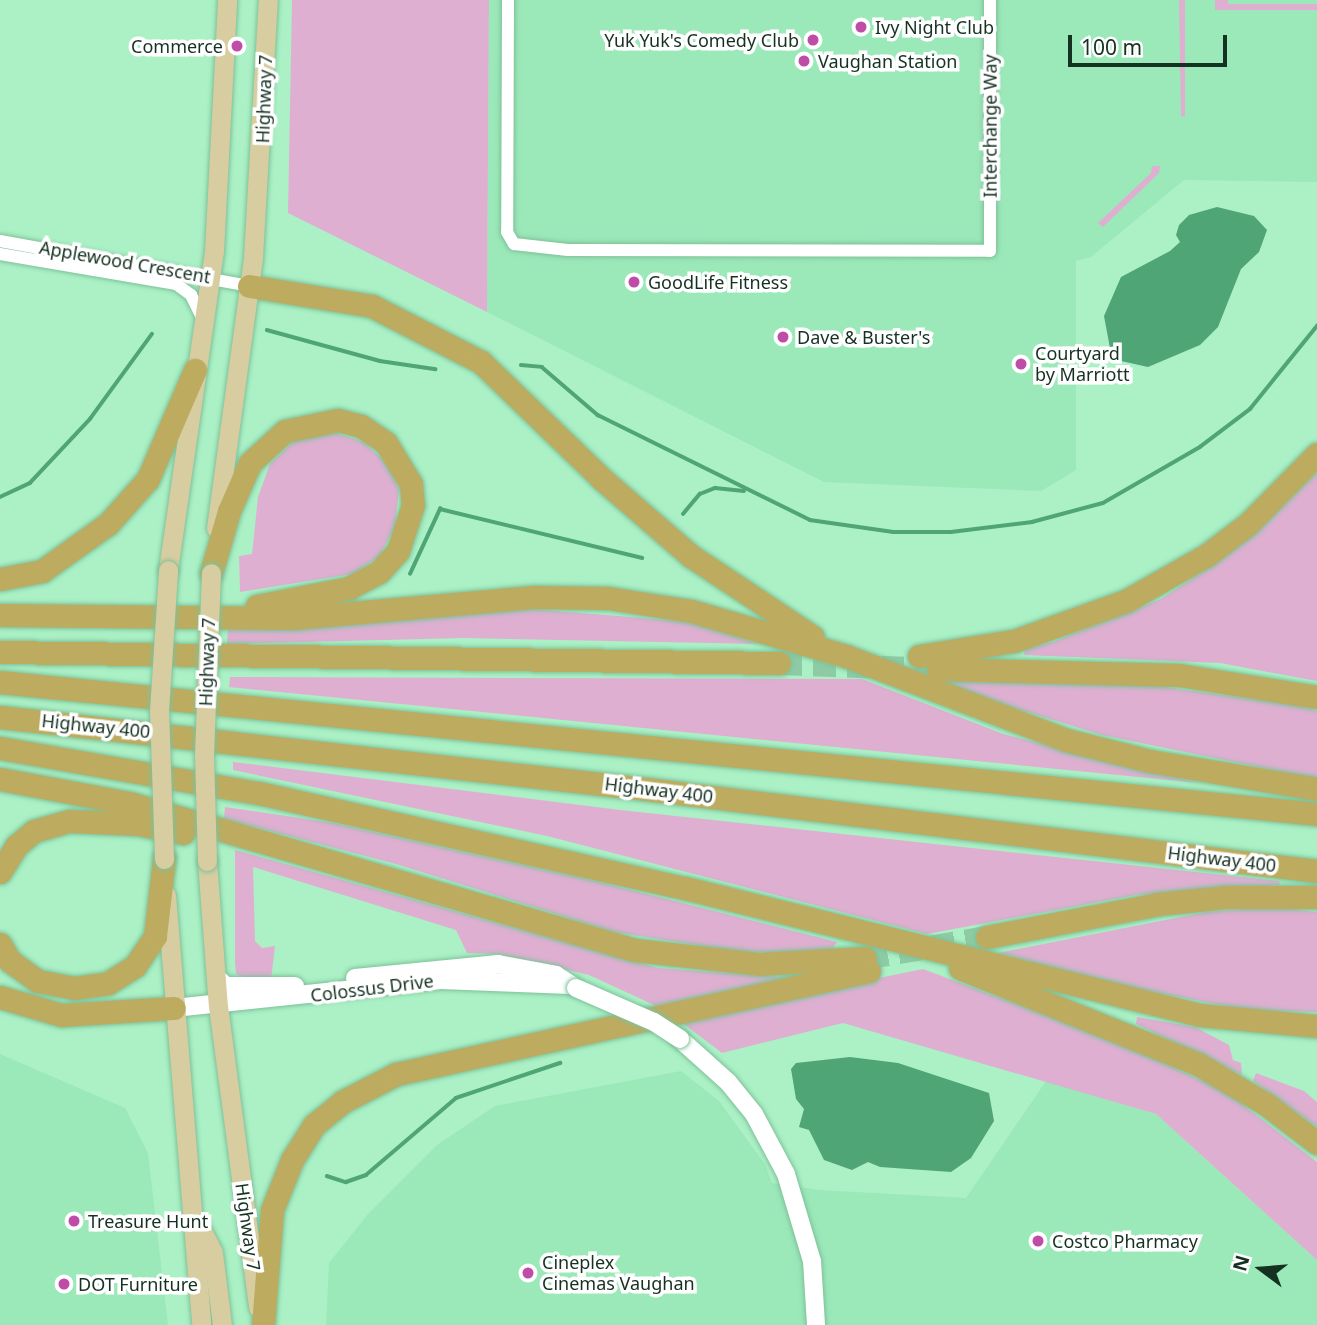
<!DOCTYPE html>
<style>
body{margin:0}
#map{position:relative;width:1317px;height:1325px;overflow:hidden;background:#acf1c6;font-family:"Noto Sans",sans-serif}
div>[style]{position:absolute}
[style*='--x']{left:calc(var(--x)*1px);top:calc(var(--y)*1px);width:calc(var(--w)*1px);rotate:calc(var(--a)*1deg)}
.built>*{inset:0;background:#9be8b9}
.green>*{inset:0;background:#dfafd1}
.water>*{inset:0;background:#4fa575}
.stream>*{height:3.5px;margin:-1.75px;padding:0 1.75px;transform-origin:1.75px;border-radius:1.75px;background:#4fa575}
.highway-tunnel>*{height:23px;margin-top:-11.5px;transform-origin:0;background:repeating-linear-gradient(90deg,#8ecba5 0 23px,transparent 0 34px)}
.roads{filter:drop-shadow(0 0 2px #7ec199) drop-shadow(0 0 2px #7ec199)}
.street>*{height:12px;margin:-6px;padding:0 6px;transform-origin:6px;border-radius:6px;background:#fff}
.secondary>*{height:18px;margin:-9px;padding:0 9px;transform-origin:9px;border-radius:9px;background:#fff}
.primary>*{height:19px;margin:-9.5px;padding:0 9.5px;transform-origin:9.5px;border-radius:9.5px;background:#d7cda0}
.highway>*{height:23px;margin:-11.5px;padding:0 11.5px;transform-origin:11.5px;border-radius:11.5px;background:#bdac60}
.bridges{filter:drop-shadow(0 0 2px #7ec199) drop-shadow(0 0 2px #7ec199)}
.secondary-bridge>*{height:18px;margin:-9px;padding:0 9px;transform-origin:9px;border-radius:9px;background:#fff}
.primary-bridge>*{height:19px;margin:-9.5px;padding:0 9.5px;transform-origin:9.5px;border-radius:9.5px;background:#d7cda0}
.dots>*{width:19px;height:19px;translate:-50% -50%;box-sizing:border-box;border:4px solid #fff;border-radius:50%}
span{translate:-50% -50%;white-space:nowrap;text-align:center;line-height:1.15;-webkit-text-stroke:7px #fff;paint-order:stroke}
.poi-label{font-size:18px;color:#153121}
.left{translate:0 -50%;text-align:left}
.right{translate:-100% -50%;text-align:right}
.street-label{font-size:18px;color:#153121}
.north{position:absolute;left:1226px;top:1234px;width:70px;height:70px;-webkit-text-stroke:5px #fff;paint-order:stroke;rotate:286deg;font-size:19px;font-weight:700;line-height:28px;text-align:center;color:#153121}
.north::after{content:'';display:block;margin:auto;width:24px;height:32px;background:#153121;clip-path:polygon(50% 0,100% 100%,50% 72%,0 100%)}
.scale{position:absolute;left:1068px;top:35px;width:159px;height:32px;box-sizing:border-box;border:4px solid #153121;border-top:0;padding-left:9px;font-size:21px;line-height:24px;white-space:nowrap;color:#153121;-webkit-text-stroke:5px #fff;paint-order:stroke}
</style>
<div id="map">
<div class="built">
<div style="clip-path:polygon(489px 0,1317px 0,1317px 182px,1184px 180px,1091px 257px,1076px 261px,1076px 470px,1041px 491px,824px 482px,487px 312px)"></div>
<div style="clip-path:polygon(0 1054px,125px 1108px,148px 1153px,168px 1325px,0 1325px)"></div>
<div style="clip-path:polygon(681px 1071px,719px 1101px,765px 1164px,772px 1183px,819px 1190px,966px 1198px,1046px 1081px,1156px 1114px,1317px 1260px,1317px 1325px,326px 1325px,329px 1263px,368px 1214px,437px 1145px,495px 1106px)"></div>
</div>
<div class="green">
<div style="clip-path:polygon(292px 0,489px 0,487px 312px,288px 213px)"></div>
<div style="clip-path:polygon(1179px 0,1185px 0,1185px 117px,1181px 116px)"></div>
<div style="clip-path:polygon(1215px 0,1228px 0,1228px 4px,1317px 4px,1317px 10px,1215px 10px)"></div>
<div style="clip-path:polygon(1152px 166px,1160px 166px,1159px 173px,1103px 227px,1098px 223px,1151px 173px)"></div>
<div style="clip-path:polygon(327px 430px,363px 442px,386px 462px,399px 489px,395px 527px,379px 557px,352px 574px,240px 592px,239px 556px,252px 554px,258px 497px,270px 464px,298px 437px)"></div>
<div style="clip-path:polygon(1317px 473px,1317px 681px,1220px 663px,1024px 655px,1025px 648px,1053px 642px,1161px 599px,1225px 557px)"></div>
<div style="clip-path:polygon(531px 609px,692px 622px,758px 644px,464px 638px,227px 644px,228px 629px)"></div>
<div style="clip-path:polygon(230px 677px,862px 679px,1003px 734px,1199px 783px,229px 687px)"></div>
<div style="clip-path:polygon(949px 680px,1149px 685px,1295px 705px,1317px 711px,1317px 779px,1102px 735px,1001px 704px,948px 684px)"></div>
<div style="clip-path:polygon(233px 762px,620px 810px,1279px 881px,1280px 885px,1136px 895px,927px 934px,547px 836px,233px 770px)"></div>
<div style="clip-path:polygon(225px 807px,333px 823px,595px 881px,837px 942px,832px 950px,806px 954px,735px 951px,614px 932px,396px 864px,224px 819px)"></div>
<div style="clip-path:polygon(235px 850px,658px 968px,793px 978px,656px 1006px,589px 975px,499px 954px,467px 953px,456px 930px,253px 867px,255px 941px,262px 948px,275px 946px,271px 980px,252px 981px,236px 974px,235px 963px)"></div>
<div style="clip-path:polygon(1271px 907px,1317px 912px,1317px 1012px,1245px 1010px,1129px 987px,998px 953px,1206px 912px)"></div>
<div style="clip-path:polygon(923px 969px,1119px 1043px,1225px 1091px,1317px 1162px,1317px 1260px,1156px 1114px,843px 1023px,722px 1053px,677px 1019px)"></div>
<div style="clip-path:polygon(1137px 1017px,1195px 1027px,1229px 1045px,1233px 1060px,1241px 1063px,1242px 1075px,1136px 1024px)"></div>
<div style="clip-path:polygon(1256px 1073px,1304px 1091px,1317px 1102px,1317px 1127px,1253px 1081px)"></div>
</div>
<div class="water">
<div style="clip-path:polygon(1217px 207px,1254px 216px,1267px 230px,1259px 252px,1241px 269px,1218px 327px,1200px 345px,1148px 367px,1112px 359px,1104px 316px,1121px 277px,1170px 251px,1180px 242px,1176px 235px,1179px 225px,1189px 215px)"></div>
<div style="clip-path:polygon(850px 1057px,898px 1063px,989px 1093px,994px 1121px,971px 1158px,951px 1172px,880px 1167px,868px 1162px,852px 1170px,824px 1160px,809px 1130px,799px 1127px,804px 1109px,796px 1099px,791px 1069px,796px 1063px)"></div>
</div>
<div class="stream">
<div style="--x:267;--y:330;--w:117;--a:15.3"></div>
<div style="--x:380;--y:361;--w:56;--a:8.3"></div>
<div style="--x:521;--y:365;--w:21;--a:5"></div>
<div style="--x:542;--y:367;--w:74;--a:40.6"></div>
<div style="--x:598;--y:415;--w:237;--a:26.3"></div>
<div style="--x:810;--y:520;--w:84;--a:8.2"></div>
<div style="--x:893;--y:532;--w:58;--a:0"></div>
<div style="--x:951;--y:532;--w:82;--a:-7"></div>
<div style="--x:1032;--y:522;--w:73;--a:-15"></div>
<div style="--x:1103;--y:503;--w:112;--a:-30"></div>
<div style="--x:1200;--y:447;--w:63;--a:-37.2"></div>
<div style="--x:1250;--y:409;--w:107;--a:-51.1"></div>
<div style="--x:0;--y:497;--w:33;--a:-25"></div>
<div style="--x:30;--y:483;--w:88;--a:-46.8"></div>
<div style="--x:90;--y:419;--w:105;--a:-53.9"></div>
<div style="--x:683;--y:514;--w:26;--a:-50"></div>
<div style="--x:700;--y:494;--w:16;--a:-22"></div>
<div style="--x:715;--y:488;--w:29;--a:6"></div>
<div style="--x:410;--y:574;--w:72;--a:-65.2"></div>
<div style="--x:440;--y:509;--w:208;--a:13.6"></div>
<div style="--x:327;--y:1176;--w:20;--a:18"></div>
<div style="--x:346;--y:1182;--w:21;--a:-19"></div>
<div style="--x:366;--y:1175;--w:118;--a:-40.5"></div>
<div style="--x:456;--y:1098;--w:110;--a:-18.6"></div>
</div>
<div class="highway-tunnel">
<div style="--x:779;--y:663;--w:159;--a:2.2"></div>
<div style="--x:865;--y:958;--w:124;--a:-9.8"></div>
</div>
<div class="roads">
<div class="street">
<div style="--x:508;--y:0;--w:232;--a:90.2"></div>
<div style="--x:507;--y:232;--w:14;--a:60"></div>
<div style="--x:514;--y:244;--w:54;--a:6.3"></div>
<div style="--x:568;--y:250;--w:422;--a:0.1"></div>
<div style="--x:990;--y:251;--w:251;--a:-90"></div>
<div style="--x:0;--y:241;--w:253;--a:10.2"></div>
<div style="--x:0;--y:254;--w:179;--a:9.7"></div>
<div style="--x:176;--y:284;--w:19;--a:36"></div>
<div style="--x:191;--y:295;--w:28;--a:64"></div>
</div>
<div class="secondary">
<div style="--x:216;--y:977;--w:13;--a:42"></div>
<div style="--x:226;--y:986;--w:69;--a:0"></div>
<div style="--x:355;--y:978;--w:144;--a:-5.6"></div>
<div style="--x:498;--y:964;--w:59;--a:10.7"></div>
<div style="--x:556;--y:975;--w:20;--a:33"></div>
<div style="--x:174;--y:1008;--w:268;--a:-6"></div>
<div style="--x:441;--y:980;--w:129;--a:2.2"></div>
<div style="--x:680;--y:1039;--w:64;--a:41.9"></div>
<div style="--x:728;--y:1082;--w:41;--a:50.9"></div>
<div style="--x:754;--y:1114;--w:68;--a:61.9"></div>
<div style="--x:786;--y:1174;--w:91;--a:73.4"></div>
<div style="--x:812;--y:1261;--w:64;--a:86.4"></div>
</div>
<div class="primary">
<div style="--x:216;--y:528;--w:274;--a:-82.2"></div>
<div style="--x:253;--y:257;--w:257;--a:-86.7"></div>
<div style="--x:168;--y:570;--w:322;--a:-81.8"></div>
<div style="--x:214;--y:251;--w:251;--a:-87"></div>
<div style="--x:207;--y:861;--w:145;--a:85.7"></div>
<div style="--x:218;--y:1006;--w:304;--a:82.4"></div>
<div style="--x:166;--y:895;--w:431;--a:85.3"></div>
<div style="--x:199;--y:1225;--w:31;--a:63"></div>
<div style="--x:213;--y:1253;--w:73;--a:82.9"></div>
</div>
<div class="highway">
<div style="--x:249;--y:286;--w:125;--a:9.2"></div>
<div style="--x:372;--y:306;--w:123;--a:27.2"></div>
<div style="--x:481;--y:362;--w:168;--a:44"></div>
<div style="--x:602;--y:479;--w:118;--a:40.9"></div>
<div style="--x:691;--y:556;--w:146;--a:33.6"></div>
<div style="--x:211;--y:573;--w:65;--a:-73.8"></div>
<div style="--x:229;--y:511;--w:52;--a:-66.4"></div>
<div style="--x:250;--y:463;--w:47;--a:-42.4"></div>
<div style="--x:285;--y:431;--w:54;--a:-11.7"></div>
<div style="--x:338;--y:420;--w:24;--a:15"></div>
<div style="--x:361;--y:426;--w:30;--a:34"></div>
<div style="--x:386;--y:443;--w:48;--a:58.6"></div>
<div style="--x:411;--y:484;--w:21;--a:85"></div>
<div style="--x:413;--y:505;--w:48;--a:108.1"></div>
<div style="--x:398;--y:551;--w:28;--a:132"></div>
<div style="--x:379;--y:572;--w:34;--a:152"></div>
<div style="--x:349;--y:588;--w:94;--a:168.9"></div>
<div style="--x:0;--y:579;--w:43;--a:-10.8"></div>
<div style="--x:42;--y:571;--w:81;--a:-35.5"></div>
<div style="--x:108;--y:524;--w:60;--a:-48.4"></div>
<div style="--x:148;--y:479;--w:119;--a:-66.7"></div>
<div style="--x:0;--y:615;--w:293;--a:0.6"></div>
<div style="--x:293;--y:618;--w:242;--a:-5"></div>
<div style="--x:534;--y:597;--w:74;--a:0.8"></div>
<div style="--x:608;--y:598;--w:84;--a:8.9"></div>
<div style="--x:691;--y:611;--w:161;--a:16.2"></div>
<div style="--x:846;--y:656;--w:235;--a:20.9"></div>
<div style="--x:1066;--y:740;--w:87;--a:14"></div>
<div style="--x:1150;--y:761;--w:169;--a:9.5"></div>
<div style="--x:0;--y:652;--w:779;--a:0.81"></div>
<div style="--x:919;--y:656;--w:96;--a:-9"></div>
<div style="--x:1014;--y:641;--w:119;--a:-19.7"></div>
<div style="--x:1126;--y:601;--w:93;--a:-29.6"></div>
<div style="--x:1207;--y:555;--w:51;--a:-37.1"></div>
<div style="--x:1248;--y:524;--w:98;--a:-45.4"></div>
<div style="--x:938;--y:669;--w:241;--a:1.4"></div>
<div style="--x:1179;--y:675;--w:140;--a:9.1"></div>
<div style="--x:0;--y:682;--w:1324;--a:5.72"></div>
<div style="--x:0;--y:717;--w:650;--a:6.36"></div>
<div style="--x:646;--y:789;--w:676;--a:6.97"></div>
<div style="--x:0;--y:748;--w:263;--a:9.9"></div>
<div style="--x:259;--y:793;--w:436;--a:12.6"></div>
<div style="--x:685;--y:888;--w:530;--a:13.85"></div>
<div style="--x:1200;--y:1015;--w:118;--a:5.4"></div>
<div style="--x:0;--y:779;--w:135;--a:10.6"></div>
<div style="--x:133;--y:804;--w:523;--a:16.22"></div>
<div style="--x:635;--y:950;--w:125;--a:6.4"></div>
<div style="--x:759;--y:964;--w:106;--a:-3.2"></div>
<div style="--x:0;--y:872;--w:31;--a:-58"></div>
<div style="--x:16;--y:846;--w:23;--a:-40"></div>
<div style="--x:34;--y:831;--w:37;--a:-16"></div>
<div style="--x:70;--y:821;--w:68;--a:2.5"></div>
<div style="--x:138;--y:824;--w:46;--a:11.3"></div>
<div style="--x:987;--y:937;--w:174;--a:-10.9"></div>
<div style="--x:1158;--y:904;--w:69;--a:-5.8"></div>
<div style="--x:1227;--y:897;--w:90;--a:0"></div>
<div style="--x:0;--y:944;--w:20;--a:60"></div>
<div style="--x:10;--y:961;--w:34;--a:36"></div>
<div style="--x:38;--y:981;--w:37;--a:11"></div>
<div style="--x:74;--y:988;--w:34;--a:-8"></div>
<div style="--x:108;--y:983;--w:32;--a:-32"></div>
<div style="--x:135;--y:966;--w:36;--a:-56"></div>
<div style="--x:155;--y:936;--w:78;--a:-83.3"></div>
<div style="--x:960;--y:968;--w:257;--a:22"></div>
<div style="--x:1198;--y:1064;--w:79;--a:30.5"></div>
<div style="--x:1266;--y:1104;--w:64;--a:37.4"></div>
<div style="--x:0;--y:997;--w:64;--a:16.4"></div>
<div style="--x:61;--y:1015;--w:113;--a:-3.5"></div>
<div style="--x:263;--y:1325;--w:115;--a:-85.5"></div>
<div style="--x:272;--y:1210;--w:54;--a:-68.2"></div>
<div style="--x:292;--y:1160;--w:41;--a:-57.8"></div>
<div style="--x:314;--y:1125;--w:36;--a:-39"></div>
<div style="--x:342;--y:1102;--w:61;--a:-27.4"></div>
<div style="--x:396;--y:1074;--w:484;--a:-12.3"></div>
</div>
</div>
<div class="bridges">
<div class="secondary-bridge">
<div style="--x:576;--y:988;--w:85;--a:23.6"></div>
<div style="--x:654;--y:1022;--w:31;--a:33"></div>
</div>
<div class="primary-bridge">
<div style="--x:164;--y:859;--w:148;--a:-91.9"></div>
<div style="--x:159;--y:711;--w:141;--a:-86.3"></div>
<div style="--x:207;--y:861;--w:106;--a:-91.6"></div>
<div style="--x:204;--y:755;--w:182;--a:-87.8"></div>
</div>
</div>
<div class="dots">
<div style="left:861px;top:27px;background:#bf4ca6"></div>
<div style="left:813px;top:40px;background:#bf4ca6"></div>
<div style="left:237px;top:46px;background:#bf4ca6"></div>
<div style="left:804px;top:61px;background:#bf4ca6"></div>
<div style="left:634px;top:282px;background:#bf4ca6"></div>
<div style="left:783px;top:337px;background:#bf4ca6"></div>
<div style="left:1021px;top:364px;background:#bf4ca6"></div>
<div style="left:74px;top:1221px;background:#bf4ca6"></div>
<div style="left:1038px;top:1241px;background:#bf4ca6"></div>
<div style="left:528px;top:1273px;background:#bf4ca6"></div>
<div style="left:64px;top:1284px;background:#bf4ca6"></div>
</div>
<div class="poi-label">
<span class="left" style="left:875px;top:27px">Ivy Night Club</span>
<span class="right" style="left:799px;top:40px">Yuk Yuk's Comedy Club</span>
<span class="right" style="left:223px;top:46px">Commerce</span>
<span class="left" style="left:818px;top:61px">Vaughan Station</span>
<span class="left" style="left:648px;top:282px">GoodLife Fitness</span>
<span class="left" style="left:797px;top:337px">Dave &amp; Buster's</span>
<span class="left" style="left:1035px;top:364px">Courtyard<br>by Marriott</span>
<span class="left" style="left:88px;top:1221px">Treasure Hunt</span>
<span class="left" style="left:1052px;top:1241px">Costco Pharmacy</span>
<span class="left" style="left:542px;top:1273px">Cineplex<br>Cinemas Vaughan</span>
<span class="left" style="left:78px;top:1284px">DOT Furniture</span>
</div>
<div class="street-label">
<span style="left:264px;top:99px;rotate:-88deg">Highway 7</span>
<span style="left:990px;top:126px;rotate:-90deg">Interchange Way</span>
<span style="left:125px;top:262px;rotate:10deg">Applewood Crescent</span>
<span style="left:207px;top:662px;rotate:-88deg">Highway 7</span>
<span style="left:96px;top:726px;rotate:6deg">Highway 400</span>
<span style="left:659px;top:790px;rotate:7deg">Highway 400</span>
<span style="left:1222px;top:859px;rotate:7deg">Highway 400</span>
<span style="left:372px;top:988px;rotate:-7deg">Colossus Drive</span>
<span style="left:248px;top:1227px;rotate:82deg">Highway 7</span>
</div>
<div class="north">N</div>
<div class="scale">100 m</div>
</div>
